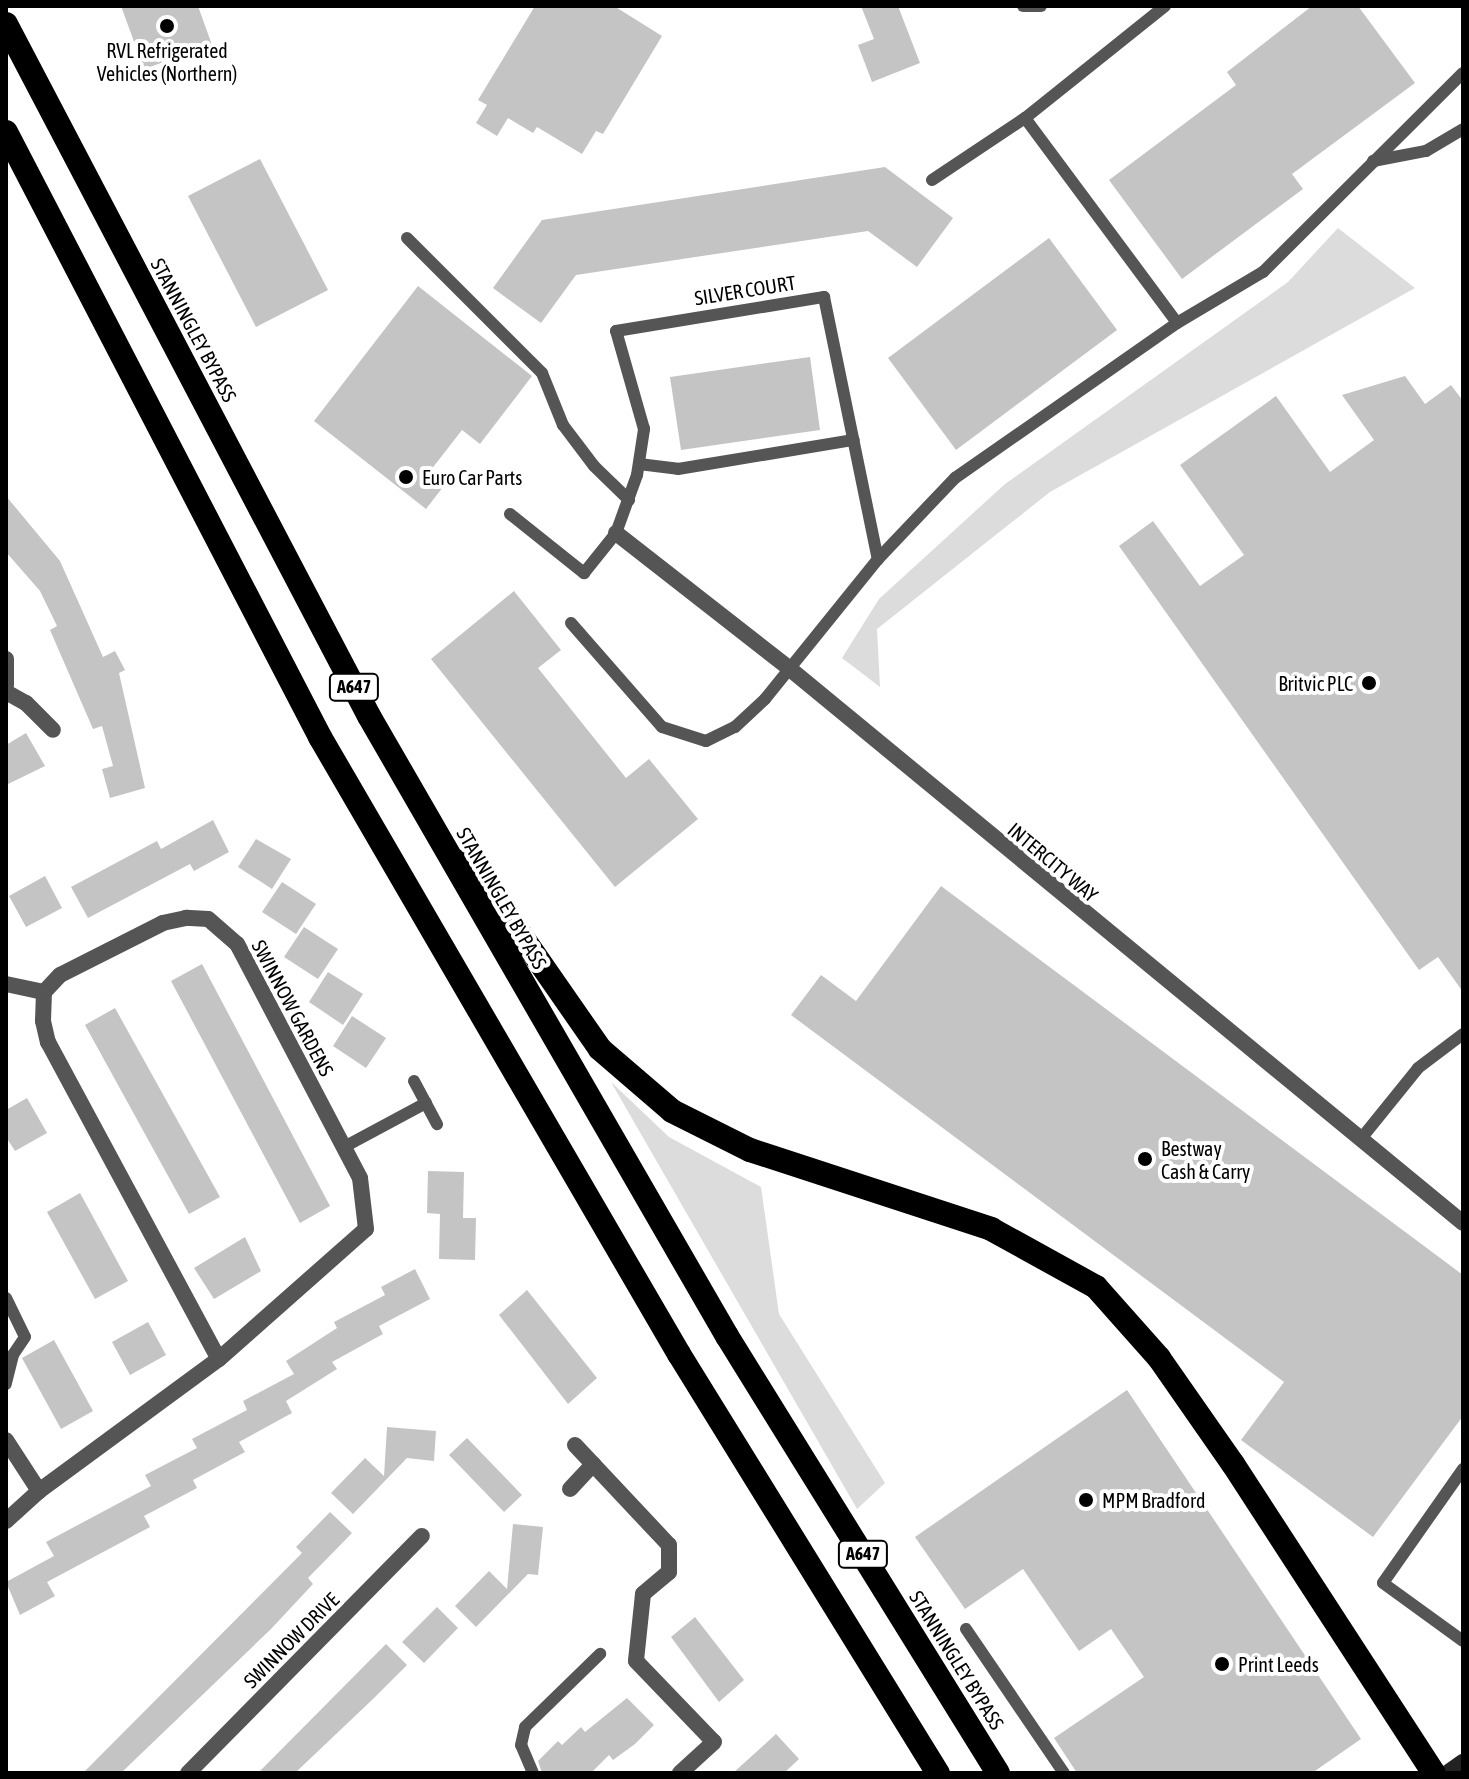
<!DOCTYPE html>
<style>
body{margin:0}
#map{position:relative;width:1469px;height:1779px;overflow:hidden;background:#fff;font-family:"Asap Condensed",sans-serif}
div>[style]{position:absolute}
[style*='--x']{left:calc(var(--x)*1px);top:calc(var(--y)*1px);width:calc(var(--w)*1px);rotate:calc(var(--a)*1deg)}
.green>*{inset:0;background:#dcdcdc}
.building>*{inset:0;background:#c4c4c4}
.lane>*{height:12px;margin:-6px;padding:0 6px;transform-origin:6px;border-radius:6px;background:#555}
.street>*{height:16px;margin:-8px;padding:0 8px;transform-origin:8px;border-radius:8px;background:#555}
.secondary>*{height:16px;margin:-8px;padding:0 8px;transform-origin:8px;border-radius:8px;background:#222}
.highway>*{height:24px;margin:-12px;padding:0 12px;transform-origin:12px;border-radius:12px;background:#000}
.dots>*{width:22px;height:22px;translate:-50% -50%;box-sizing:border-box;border:4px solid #fff;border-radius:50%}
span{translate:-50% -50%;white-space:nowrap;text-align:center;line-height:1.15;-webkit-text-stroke:8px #fff;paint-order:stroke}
.shield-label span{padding:2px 6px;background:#fff;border:2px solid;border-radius:6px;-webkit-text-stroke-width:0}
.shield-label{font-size:18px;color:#000;font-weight:700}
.poi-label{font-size:20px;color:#000}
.left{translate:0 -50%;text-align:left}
.right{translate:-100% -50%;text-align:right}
.street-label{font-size:20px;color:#000}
.frame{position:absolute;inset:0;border:8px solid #000;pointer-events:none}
</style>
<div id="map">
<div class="green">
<div style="clip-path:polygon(1338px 228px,1415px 288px,1050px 492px,877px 629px,880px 687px,842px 658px,879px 599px,1005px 484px,1288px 282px)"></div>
<div style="clip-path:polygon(611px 1082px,669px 1137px,761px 1187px,779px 1314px,885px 1483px,857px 1509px)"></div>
</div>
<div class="building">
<div style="clip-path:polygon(121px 6px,198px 6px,212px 45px,144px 69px)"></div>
<div style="clip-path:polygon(535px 6px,614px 6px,662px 36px,603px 134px,596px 131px,582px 154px,537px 127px,533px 133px,508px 118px,497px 136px,476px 123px,487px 105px,478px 100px)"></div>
<div style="clip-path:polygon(861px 6px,898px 6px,920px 63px,872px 82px,858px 45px,874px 39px)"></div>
<div style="clip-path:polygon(1312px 6px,1358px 6px,1415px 83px,1292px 174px,1303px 189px,1182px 279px,1109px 180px,1236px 85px,1227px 72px)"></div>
<div style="clip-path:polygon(260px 159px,328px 290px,256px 327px,188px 196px)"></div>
<div style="clip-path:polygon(885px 167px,953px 218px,917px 267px,868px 231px,576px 275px,541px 323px,493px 288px,542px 220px)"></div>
<div style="clip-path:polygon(1049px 238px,1117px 330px,956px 450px,888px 358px)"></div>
<div style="clip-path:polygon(418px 286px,532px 376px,480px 444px,462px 430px,427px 475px,443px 487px,426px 509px,314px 421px)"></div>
<div style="clip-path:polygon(810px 357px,820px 430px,681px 450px,670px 377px)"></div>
<div style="clip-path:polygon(1405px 376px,1425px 404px,1451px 385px,1463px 401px,1463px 992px,1438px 957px,1419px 970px,1119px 546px,1153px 521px,1200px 586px,1244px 555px,1180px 465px,1276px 396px,1330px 472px,1374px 440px,1342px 395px)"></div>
<div style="clip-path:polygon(6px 496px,60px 561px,103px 657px,115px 651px,125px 670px,119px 673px,145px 788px,110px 798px,102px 769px,113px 766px,102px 726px,93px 729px,50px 630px,57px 626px,40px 591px,6px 552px)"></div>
<div style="clip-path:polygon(514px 591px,561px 650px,538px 668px,626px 778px,649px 759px,698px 819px,615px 887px,431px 659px)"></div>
<div style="clip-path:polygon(26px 733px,45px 766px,6px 785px,6px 745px)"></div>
<div style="clip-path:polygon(213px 820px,229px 852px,194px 871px,190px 864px,88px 918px,71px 887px,157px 841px,161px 849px)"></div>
<div style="clip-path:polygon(256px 839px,291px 859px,272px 889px,238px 867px)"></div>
<div style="clip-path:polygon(45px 876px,62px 908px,26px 927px,9px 896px)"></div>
<div style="clip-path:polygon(282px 882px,316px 904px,296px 934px,262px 912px)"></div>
<div style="clip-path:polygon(941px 886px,1463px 1275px,1463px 1416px,1373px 1537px,1241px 1440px,1284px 1382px,791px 1015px,821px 975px,856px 1001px)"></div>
<div style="clip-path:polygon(304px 927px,338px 949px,318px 979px,284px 957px)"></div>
<div style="clip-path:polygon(202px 964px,330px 1206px,300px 1223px,171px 981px)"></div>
<div style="clip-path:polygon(328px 972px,363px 994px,343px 1025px,309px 1002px)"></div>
<div style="clip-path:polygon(115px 1008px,220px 1197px,189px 1214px,85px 1025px)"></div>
<div style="clip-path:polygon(352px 1016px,386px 1038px,366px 1068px,333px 1046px)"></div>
<div style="clip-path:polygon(27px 1098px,47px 1133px,15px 1151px,6px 1137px,6px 1110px)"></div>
<div style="clip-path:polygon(428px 1171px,464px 1172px,463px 1218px,476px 1218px,475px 1260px,439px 1259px,440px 1214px,427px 1213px)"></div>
<div style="clip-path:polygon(80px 1193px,128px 1281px,95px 1299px,47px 1212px)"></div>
<div style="clip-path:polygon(245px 1237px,261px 1271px,214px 1299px,194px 1268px)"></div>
<div style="clip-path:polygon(415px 1269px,430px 1299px,379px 1326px,383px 1334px,332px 1362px,337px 1369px,286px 1401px,292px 1413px,239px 1442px,245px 1452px,193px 1480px,197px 1488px,144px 1516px,150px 1527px,47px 1582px,55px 1596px,20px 1615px,6px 1582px,54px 1556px,46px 1542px,151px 1486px,145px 1475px,197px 1448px,192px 1439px,247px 1410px,243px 1401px,294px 1374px,286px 1361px,337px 1328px,334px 1322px,385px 1295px,381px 1287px)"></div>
<div style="clip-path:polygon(527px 1290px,597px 1378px,568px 1404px,499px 1315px)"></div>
<div style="clip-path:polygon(148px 1322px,166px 1355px,130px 1375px,112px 1342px)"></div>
<div style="clip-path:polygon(54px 1340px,93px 1411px,61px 1429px,22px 1358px)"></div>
<div style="clip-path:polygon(1127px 1390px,1361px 1739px,1312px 1773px,1077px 1773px,1054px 1738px,1144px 1677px,1111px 1629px,1079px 1651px,1023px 1569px,965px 1609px,915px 1537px)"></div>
<div style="clip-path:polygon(387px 1427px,436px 1431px,434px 1461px,407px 1458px,353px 1514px,331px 1493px,365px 1458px,384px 1476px)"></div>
<div style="clip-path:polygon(467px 1438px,522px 1495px,504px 1512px,449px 1455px)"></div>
<div style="clip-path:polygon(330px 1512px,352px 1533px,308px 1578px,313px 1584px,271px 1629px,121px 1773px,83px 1773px,302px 1553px,296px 1547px)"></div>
<div style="clip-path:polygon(513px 1524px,543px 1527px,538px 1575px,528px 1574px,476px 1627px,455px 1606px,489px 1571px,507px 1589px)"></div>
<div style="clip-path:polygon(437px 1607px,458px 1628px,424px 1663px,402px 1642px)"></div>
<div style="clip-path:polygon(695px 1617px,744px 1680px,719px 1702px,671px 1637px)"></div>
<div style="clip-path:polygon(386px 1644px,407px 1665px,373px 1699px,295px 1773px,258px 1773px)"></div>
<div style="clip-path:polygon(627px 1698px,654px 1725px,635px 1744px,613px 1760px,609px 1755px,591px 1773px,542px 1773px,538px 1761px,558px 1741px,562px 1745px,581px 1727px,585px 1732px)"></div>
<div style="clip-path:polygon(776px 1734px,799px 1759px,784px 1773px,733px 1773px)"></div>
</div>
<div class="lane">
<div style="--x:1023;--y:6;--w:18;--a:0"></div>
<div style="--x:1165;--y:6;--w:179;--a:141.3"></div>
<div style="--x:1025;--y:118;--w:255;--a:53.4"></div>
<div style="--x:1373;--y:161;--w:54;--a:-10.7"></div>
<div style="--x:1426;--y:151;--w:43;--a:-30.7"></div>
<div style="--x:932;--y:180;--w:112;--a:-33.7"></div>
<div style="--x:407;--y:238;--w:191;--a:45"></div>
<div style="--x:542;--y:373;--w:56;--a:68"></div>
<div style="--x:563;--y:425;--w:51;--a:52.9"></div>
<div style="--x:594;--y:466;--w:49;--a:44.2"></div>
<div style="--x:639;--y:464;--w:39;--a:7"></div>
<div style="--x:678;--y:469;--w:178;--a:-9.4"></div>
<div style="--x:510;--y:514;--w:95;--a:38.6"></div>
<div style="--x:584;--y:573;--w:51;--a:-51.3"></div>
<div style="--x:616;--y:533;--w:62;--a:-70.1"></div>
<div style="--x:637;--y:475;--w:47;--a:-81.3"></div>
<div style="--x:644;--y:429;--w:102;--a:-105.9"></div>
<div style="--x:616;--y:331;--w:211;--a:-9.3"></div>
<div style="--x:824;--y:297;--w:268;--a:78.4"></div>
<div style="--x:571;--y:623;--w:138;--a:48.8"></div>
<div style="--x:662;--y:727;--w:46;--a:17.7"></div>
<div style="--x:706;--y:741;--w:32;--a:-26"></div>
<div style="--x:735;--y:727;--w:41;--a:-43"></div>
<div style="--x:765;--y:699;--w:180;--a:-51.1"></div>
<div style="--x:878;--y:559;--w:112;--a:-46.5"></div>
<div style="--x:955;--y:478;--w:271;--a:-34.9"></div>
<div style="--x:1177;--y:323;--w:100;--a:-30.7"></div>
<div style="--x:1263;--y:272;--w:282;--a:-44.9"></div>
<div style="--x:414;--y:1081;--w:49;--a:61.9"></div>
<div style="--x:1360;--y:1140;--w:92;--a:-51.1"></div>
<div style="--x:1418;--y:1068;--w:56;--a:-37.1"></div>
<div style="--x:344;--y:1147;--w:93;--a:-28.2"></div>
<div style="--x:6;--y:1298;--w:43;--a:64"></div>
<div style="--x:25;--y:1337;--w:22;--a:124"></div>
<div style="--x:13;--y:1355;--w:30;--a:104"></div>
<div style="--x:1463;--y:1469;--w:139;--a:125.1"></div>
<div style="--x:1383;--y:1583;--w:99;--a:35.9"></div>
<div style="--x:966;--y:1629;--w:174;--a:55.8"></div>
<div style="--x:533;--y:1773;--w:30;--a:-113"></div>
<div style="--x:521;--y:1745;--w:18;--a:-77"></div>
<div style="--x:525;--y:1727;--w:105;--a:-44.2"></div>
</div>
<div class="street">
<div style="--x:616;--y:533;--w:221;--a:38"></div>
<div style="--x:790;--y:669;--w:872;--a:39.46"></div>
<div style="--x:6;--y:659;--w:26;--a:90"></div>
<div style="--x:6;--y:692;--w:23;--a:29"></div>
<div style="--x:26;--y:703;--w:38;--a:45"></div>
<div style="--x:6;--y:984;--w:39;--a:12"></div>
<div style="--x:6;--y:1440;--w:61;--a:57.1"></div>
<div style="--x:575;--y:1445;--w:137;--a:46.8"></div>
<div style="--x:669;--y:1545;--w:27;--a:90"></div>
<div style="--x:669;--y:1572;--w:34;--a:140"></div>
<div style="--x:643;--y:1594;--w:67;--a:96"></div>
<div style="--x:636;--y:1661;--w:112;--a:46.1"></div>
<div style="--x:714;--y:1742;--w:46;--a:137.6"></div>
<div style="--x:570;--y:1489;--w:34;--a:-47"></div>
<div style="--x:6;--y:1521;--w:45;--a:-42.3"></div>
<div style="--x:39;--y:1491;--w:223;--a:-36.3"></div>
<div style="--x:219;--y:1359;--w:196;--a:-41.5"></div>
<div style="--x:366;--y:1229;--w:51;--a:-96.7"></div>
<div style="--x:360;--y:1178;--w:264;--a:-117.7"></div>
<div style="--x:237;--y:944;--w:38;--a:-139"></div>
<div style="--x:208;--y:919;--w:22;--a:-177"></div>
<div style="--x:186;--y:918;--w:24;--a:168"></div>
<div style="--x:163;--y:923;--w:115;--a:153.2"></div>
<div style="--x:60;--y:975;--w:23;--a:133"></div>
<div style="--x:44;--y:992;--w:29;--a:92"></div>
<div style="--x:43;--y:1021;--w:22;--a:77"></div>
<div style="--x:48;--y:1042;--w:360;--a:61.7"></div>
<div style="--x:188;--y:1773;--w:333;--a:-45.4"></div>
</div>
<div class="secondary">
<div style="--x:1447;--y:1773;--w:19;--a:-35"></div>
</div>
<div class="highway">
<div style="--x:6;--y:24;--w:781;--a:62.32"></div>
<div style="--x:369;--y:716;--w:716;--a:60"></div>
<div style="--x:727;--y:1336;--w:514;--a:58.2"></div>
<div style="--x:6;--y:132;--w:682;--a:62.57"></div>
<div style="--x:320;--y:737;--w:714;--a:59.81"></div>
<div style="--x:679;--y:1354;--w:493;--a:58.3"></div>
<div style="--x:468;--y:859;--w:231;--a:55.2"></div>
<div style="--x:600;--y:1049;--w:95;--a:40.7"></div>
<div style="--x:672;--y:1111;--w:87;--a:26.6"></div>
<div style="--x:750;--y:1150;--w:254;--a:18.1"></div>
<div style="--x:991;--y:1229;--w:120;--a:28.9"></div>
<div style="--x:1096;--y:1287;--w:95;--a:48.4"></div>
<div style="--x:1159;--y:1358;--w:129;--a:55.1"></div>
<div style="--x:1233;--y:1464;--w:369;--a:57"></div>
</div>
<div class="dots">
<div style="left:167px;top:26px;background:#000"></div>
<div style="left:406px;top:477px;background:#000"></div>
<div style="left:1369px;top:683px;background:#000"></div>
<div style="left:1145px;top:1159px;background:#000"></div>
<div style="left:1086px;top:1500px;background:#000"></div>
<div style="left:1222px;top:1664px;background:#000"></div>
</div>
<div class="shield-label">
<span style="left:354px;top:687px">A647</span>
<span style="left:863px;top:1554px">A647</span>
</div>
<div class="poi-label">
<span style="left:167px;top:62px">RVL Refrigerated<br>Vehicles (Northern)</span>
<span class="left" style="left:422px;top:477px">Euro Car Parts</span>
<span class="right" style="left:1353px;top:683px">Britvic PLC</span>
<span class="left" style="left:1161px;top:1160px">Bestway<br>Cash &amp; Carry</span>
<span class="left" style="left:1102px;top:1500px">MPM Bradford</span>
<span class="left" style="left:1238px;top:1664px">Print Leeds</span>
</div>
<div class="street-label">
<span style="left:745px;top:290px;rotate:-9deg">SILVER COURT</span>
<span style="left:194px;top:330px;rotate:62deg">STANNINGLEY BYPASS</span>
<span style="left:1053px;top:862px;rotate:40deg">INTERCITY WAY</span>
<span style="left:502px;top:898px;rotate:60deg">STANNINGLEY BYPASS</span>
<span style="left:293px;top:1008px;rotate:62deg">SWINNOW GARDENS</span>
<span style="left:291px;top:1640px;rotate:-45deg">SWINNOW DRIVE</span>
<span style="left:957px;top:1660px;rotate:58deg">STANNINGLEY BYPASS</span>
</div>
<div class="frame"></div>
</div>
